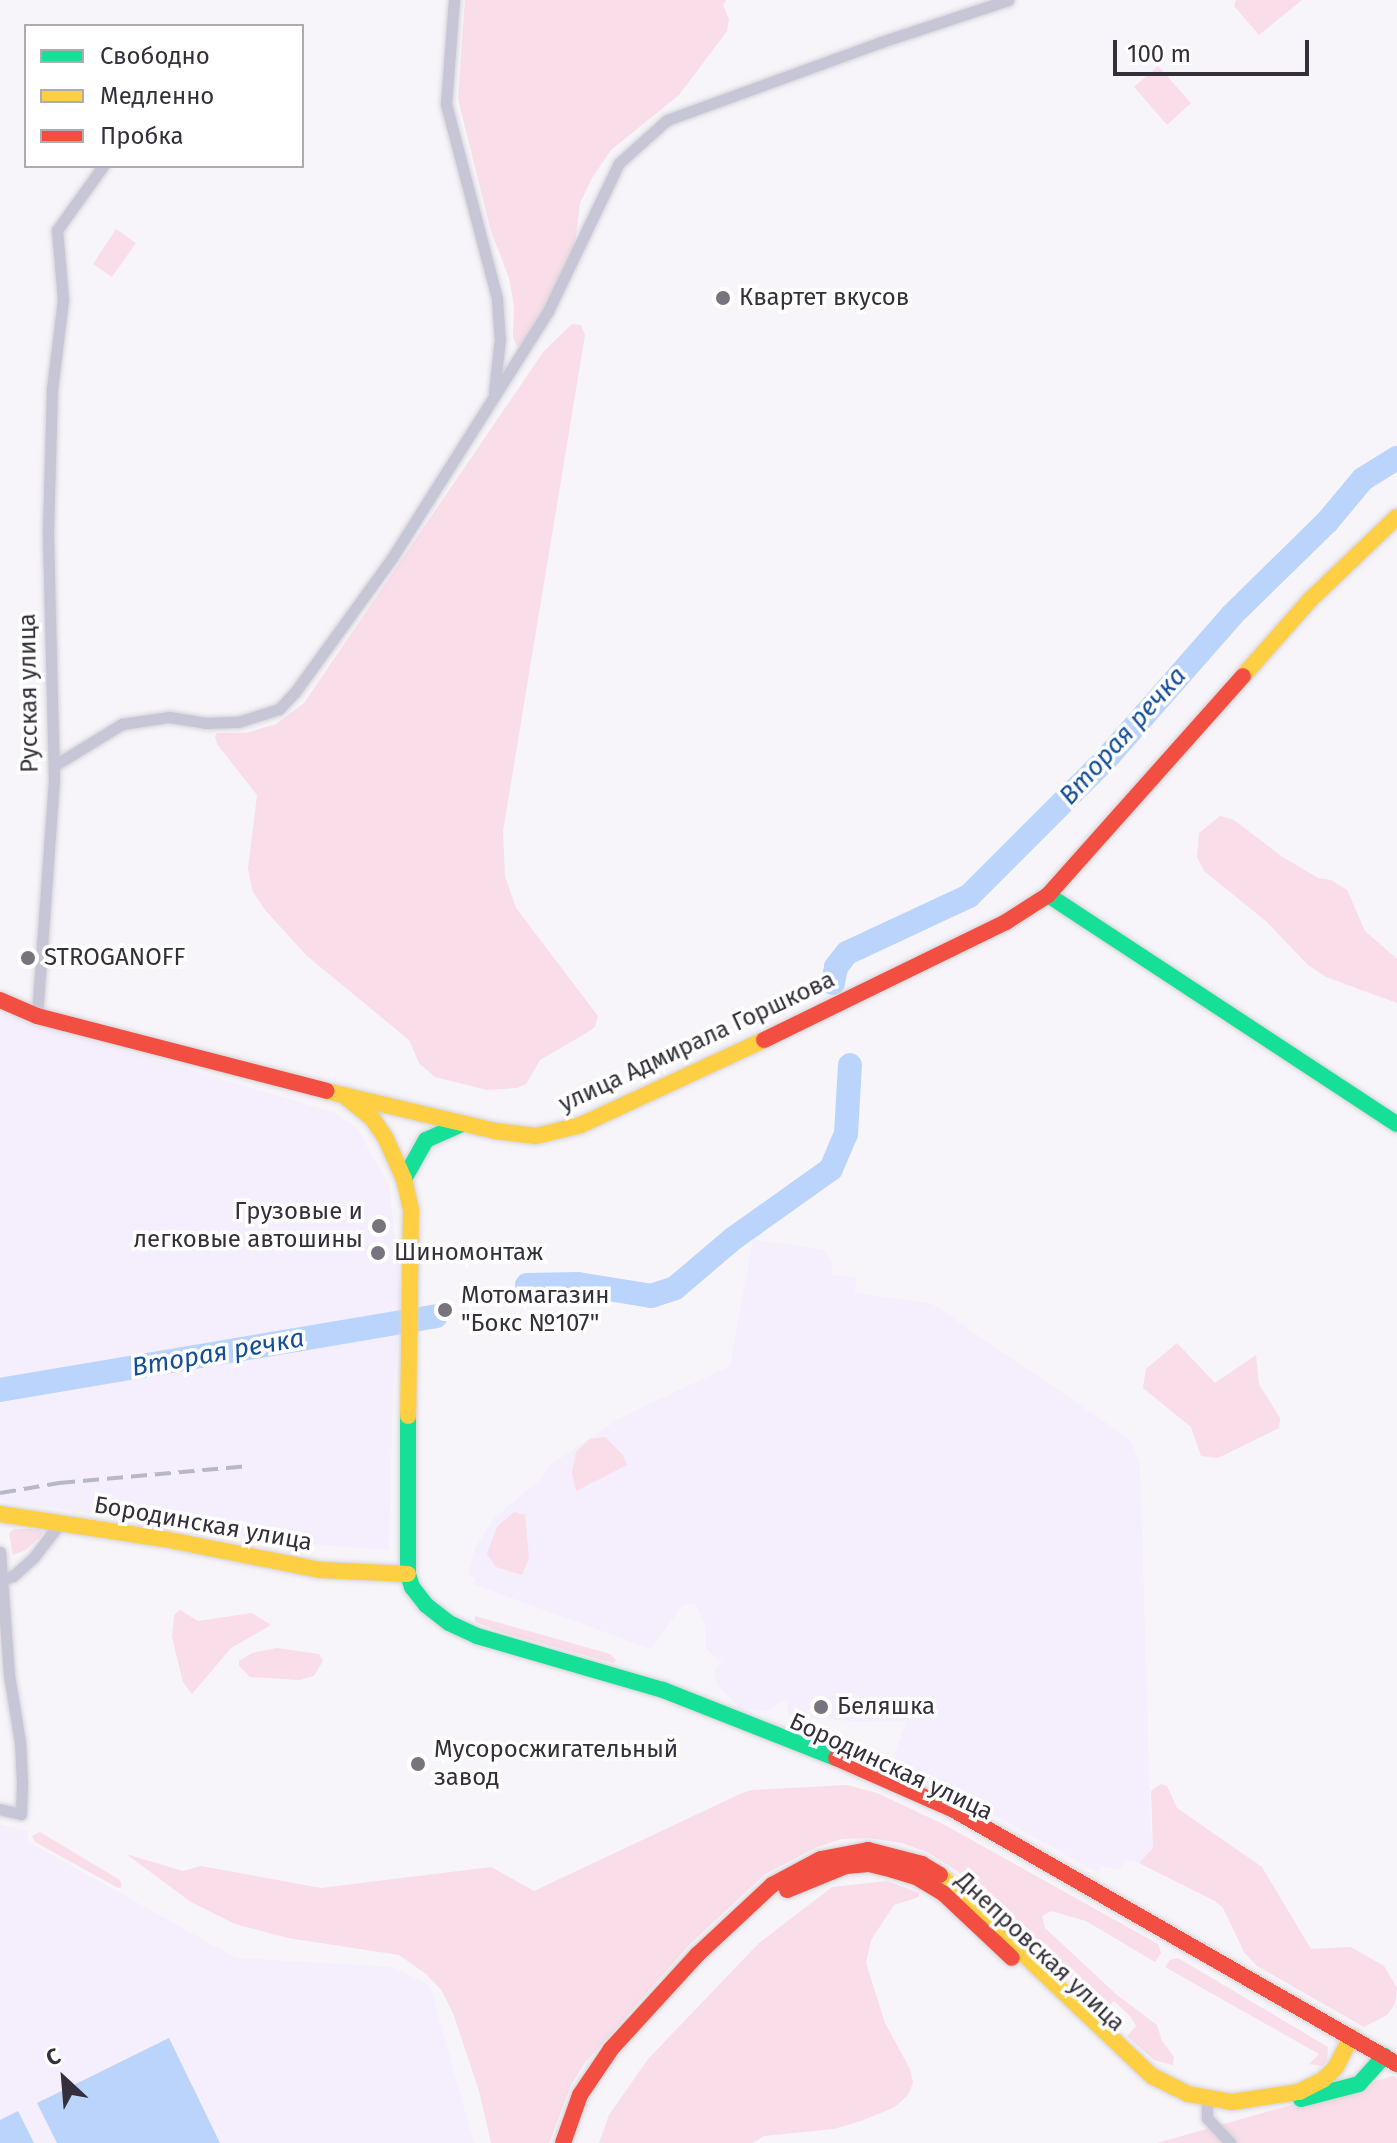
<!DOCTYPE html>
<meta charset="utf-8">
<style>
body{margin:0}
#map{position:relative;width:1397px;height:2143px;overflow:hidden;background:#f7f5fa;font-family:"Fira Sans",sans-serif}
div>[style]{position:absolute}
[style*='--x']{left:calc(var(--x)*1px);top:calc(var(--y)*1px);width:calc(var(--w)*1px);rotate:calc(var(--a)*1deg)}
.built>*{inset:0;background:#f5eefc}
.green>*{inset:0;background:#f9dde8}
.water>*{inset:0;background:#bbd4fb}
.river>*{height:24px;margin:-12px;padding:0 12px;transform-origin:12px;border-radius:12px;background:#bbd4fb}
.roads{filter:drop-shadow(0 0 2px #d4d2d7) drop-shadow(0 0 2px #d4d2d7)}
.street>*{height:11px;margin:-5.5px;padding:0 5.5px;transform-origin:5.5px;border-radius:5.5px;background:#c6c6d6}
.fast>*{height:16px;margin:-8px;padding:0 8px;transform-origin:8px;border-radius:8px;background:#16e098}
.slow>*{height:16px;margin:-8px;padding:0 8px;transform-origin:8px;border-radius:8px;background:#ffcf43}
.jam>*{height:16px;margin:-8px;padding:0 8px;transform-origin:8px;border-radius:8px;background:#f24e42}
.rail>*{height:4px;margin-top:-2px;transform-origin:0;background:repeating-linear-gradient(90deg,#b8b8c4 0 16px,transparent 0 24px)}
.dots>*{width:22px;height:22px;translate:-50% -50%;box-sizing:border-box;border:4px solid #fff;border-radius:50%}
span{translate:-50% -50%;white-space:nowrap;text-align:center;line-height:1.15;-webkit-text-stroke:7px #fff;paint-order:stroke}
.poi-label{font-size:24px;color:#342f3a}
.left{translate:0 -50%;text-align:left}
.right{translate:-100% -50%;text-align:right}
.street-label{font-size:24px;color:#342f3a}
.water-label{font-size:26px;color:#144e99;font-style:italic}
.legend{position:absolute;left:24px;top:24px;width:280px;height:144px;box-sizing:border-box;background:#fff;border:2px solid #aeacb0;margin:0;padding:10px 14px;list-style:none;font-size:24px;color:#342f3a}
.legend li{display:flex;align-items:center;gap:16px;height:40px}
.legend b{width:40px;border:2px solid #aeacb0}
.north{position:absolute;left:24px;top:2039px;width:80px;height:80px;-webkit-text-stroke:6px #fff;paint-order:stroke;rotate:334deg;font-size:22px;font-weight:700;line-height:32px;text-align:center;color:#342f3a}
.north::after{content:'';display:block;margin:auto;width:28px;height:36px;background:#342f3a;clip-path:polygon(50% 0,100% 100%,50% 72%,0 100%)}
.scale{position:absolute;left:1113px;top:40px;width:196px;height:36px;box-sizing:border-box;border:4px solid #342f3a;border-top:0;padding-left:10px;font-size:24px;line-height:28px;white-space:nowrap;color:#342f3a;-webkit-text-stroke:6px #fff;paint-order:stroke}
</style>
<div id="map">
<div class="built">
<div style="clip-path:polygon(0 1014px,333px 1112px,357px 1128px,389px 1185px,401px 1294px,393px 1393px,389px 1550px,290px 1543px,0 1500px)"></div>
<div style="clip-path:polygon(753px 1239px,823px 1250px,833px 1262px,831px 1275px,856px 1277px,855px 1293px,931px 1303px,1131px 1440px,1140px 1465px,1151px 1832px,1155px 1834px,1153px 1848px,1139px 1863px,1124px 1860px,1121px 1870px,1101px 1866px,1098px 1873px,964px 1798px,891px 1765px,906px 1721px,862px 1722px,788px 1716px,787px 1700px,764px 1711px,741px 1709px,717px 1685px,714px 1672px,722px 1662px,706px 1649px,706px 1626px,695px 1604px,683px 1605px,651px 1649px,473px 1584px,475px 1578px,468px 1576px,475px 1548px,495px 1517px,541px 1479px,550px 1465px,622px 1417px,730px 1366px)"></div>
<div style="clip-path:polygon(0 1824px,27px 1831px,29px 1842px,236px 1958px,394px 1967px,430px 1986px,474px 2143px,0 2143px)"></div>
</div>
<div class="green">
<div style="clip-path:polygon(465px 0,726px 0,723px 5px,729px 19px,727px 31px,679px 95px,611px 150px,592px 178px,580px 203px,574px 252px,524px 344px,517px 346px,513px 337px,514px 306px,509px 278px,491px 231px,458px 99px)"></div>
<div style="clip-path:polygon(1236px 0,1302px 0,1259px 35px,1234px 6px)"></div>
<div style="clip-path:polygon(1158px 66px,1191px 103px,1167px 125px,1134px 87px)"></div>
<div style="clip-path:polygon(116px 229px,136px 243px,112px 277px,93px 264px)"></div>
<div style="clip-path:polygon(572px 324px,581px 325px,585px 335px,503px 831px,505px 876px,516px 908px,598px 1016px,595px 1027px,588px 1032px,540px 1060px,526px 1084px,517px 1088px,487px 1090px,435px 1077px,419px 1063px,409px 1040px,307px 956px,266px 911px,253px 892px,248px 869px,257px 795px,217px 744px,215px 736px,217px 733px,246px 733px,276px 724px,304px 703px,544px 351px)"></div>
<div style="clip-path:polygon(1220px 816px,1234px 820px,1281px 856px,1318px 878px,1331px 880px,1347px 890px,1365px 931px,1397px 959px,1397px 1003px,1326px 977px,1308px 965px,1267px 922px,1204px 871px,1197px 857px,1199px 833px)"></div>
<div style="clip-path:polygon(1177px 1343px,1215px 1383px,1256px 1355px,1259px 1384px,1280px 1418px,1279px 1428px,1218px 1458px,1201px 1456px,1191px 1427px,1143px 1388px,1146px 1369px)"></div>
<div style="clip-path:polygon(605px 1437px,622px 1454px,627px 1465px,576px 1491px,572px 1473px,576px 1452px,590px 1439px)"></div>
<div style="clip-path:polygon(514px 1512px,525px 1515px,529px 1558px,522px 1575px,496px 1567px,487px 1554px,497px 1527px)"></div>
<div style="clip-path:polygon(14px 1529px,40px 1529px,43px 1534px,26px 1550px,13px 1555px,9px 1533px)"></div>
<div style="clip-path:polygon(180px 1610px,198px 1621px,252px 1613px,271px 1625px,231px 1648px,192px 1694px,183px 1682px,172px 1637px,174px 1615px)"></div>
<div style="clip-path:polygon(475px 1616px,610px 1654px,616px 1660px,613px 1663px,505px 1633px,475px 1622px)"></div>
<div style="clip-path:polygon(277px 1648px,319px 1654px,323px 1661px,314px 1676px,299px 1680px,250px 1677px,239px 1666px,239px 1661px,252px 1653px)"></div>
<div style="clip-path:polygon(1161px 1784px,1167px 1786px,1177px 1808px,1262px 1867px,1311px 1949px,1351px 1947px,1384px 1966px,1397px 1988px,1395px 2004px,1387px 2015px,1364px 2027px,1257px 1966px,1244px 1952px,1223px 1908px,1215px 1901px,1139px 1863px,1153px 1848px,1151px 1791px)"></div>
<div style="clip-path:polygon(847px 1785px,877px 1793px,943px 1824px,1158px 1944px,1161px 1953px,1155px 1962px,1086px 1921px,1051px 1911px,1042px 1916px,1045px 1928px,1117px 1995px,1157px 2025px,1162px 2041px,1174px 2057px,1173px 2065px,1154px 2060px,1127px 2036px,1136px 2026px,1130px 2016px,1114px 2001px,1105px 2010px,957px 1871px,929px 1853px,902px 1843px,868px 1838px,842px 1839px,817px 1847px,765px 1874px,689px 1945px,584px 2064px,571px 2085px,549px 2143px,491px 2143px,479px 2091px,453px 2013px,442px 1991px,426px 1974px,399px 1955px,288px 1938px,235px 1924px,191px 1902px,126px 1854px,183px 1871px,201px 1866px,321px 1888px,491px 1867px,534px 1891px,740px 1794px,752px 1790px)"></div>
<div style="clip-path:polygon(40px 1832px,120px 1880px,122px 1887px,118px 1888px,35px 1842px,32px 1836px)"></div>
<div style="clip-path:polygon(887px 1881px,919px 1893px,919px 1897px,894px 1905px,871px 1940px,866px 1963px,885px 2023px,910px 2069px,913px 2083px,908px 2095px,895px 2107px,861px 2121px,834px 2129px,764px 2136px,752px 2143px,599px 2143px,609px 2115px,648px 2059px,759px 1943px,832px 1887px)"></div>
<div style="clip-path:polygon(1178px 1958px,1328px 2047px,1327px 2061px,1322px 2066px,1309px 2064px,1319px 2054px,1165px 1967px,1170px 1960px)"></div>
<div style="clip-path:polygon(1393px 2076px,1397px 2078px,1397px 2143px,1157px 2143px)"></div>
</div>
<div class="water">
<div style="clip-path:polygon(169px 2038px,220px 2143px,57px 2143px,37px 2103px)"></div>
<div style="clip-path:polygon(18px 2111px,34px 2143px,0 2143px,0 2120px)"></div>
</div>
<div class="river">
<div style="--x:833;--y:983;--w:16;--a:-79"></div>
<div style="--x:836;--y:967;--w:18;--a:-52"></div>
<div style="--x:847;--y:953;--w:135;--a:-25"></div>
<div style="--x:969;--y:896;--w:194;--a:-45"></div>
<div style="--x:1106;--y:759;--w:191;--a:-48.8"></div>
<div style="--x:1232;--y:615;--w:133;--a:-44.4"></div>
<div style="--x:1327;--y:522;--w:56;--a:-50.1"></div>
<div style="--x:1363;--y:479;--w:40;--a:-32"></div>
<div style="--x:527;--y:1285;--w:51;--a:-1.1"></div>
<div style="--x:578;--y:1284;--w:74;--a:9.3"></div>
<div style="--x:651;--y:1296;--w:25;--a:-18"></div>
<div style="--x:675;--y:1288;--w:77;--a:-40.3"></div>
<div style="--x:734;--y:1238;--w:119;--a:-35.4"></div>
<div style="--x:831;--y:1169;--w:38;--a:-67"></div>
<div style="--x:846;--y:1134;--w:69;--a:-86.7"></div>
<div style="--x:0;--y:1390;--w:442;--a:-9.6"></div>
</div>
<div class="roads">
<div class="street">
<div style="--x:454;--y:0;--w:104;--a:94.4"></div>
<div style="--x:446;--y:104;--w:202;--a:75.3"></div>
<div style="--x:497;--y:299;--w:39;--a:86"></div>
<div style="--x:500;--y:338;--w:54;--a:96.3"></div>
<div style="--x:55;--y:765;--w:79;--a:-31.5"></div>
<div style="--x:122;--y:724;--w:48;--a:-8.5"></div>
<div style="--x:169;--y:717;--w:36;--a:9"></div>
<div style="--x:205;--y:723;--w:33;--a:-2"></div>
<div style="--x:238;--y:722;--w:43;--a:-17.6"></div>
<div style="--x:279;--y:709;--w:23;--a:-47"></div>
<div style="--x:295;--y:692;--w:165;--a:-54.1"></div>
<div style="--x:392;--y:558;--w:292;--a:-57.7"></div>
<div style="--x:548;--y:311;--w:164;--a:-64.4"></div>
<div style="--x:619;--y:163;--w:64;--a:-41.9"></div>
<div style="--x:667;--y:120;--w:228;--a:-20"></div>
<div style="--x:881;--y:42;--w:134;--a:-18.3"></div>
<div style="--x:37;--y:1016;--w:236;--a:-85.9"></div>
<div style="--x:54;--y:781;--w:250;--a:-91.4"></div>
<div style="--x:48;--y:531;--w:142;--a:-88.4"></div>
<div style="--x:52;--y:389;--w:90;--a:-83"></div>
<div style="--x:63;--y:300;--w:70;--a:-94.9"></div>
<div style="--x:57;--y:230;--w:79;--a:-54.3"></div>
<div style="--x:0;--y:1552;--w:123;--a:85.8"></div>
<div style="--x:9;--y:1675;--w:68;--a:80.7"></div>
<div style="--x:20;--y:1742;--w:41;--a:87.2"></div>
<div style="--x:22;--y:1783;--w:31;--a:92"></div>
<div style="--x:21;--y:1814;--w:22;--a:-167"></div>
<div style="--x:3;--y:1579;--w:10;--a:-17"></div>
<div style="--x:13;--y:1576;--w:28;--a:-42"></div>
<div style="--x:34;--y:1557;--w:43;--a:-52.6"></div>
<div style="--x:1207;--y:2099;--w:19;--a:90"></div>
<div style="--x:1207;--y:2118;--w:34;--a:47"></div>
</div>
<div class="fast">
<div style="--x:1048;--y:895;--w:417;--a:33.3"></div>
<div style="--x:404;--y:1179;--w:45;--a:-60.6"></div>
<div style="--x:426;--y:1140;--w:39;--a:-24"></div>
<div style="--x:408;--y:1416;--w:158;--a:90"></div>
<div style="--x:408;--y:1574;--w:14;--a:73"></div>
<div style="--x:412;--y:1587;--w:23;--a:52"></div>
<div style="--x:426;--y:1605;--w:29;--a:38"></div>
<div style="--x:449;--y:1623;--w:31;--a:25"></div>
<div style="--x:477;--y:1636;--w:194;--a:16.2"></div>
<div style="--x:663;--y:1690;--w:186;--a:21.5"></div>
<div style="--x:1301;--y:2099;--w:60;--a:-14.5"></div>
<div style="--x:1359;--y:2084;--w:38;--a:-48"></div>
</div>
<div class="slow">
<div style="--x:1243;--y:676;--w:101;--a:-48.6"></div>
<div style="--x:1310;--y:600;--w:120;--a:-43.7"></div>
<div style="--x:326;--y:1091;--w:174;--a:13.3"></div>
<div style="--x:495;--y:1131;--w:41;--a:7"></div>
<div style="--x:536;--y:1136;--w:46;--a:-13.7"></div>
<div style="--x:581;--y:1125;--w:202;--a:-24.9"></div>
<div style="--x:347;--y:1098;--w:32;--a:39"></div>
<div style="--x:372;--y:1118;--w:25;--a:56"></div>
<div style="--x:386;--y:1139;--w:44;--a:65.8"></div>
<div style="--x:404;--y:1179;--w:32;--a:77"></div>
<div style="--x:411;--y:1210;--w:206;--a:90.8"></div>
<div style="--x:0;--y:1514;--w:166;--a:8.7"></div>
<div style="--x:164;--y:1539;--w:160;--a:11.2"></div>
<div style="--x:321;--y:1570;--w:87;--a:2.6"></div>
<div style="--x:940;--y:1875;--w:292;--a:43.5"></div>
<div style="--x:1152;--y:2076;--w:40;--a:26.6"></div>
<div style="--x:1188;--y:2094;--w:45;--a:10.3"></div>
<div style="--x:1232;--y:2102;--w:68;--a:-8.5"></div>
<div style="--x:1299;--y:2092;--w:28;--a:-27"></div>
<div style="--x:1324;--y:2079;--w:17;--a:-45"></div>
<div style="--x:1336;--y:2067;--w:34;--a:-63"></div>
</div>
<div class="jam">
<div style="--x:0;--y:1000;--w:40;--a:23.4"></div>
<div style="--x:37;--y:1016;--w:299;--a:14.5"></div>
<div style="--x:764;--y:1040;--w:269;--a:-26"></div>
<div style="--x:1006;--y:922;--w:50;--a:-32.7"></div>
<div style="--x:1048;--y:895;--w:293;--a:-48.3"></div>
<div style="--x:836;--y:1758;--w:129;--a:23.8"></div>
<div style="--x:954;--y:1810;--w:511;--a:29.83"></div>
<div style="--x:787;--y:1890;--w:64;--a:-22.1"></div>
<div style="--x:846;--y:1866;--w:23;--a:-5"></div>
<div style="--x:869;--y:1864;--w:25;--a:14"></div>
<div style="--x:893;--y:1870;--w:24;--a:17"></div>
<div style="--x:916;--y:1877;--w:33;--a:31"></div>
<div style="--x:944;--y:1894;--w:93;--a:43.3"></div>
<div style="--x:563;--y:2143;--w:51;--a:-70.5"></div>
<div style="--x:580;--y:2095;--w:55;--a:-56"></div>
<div style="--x:611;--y:2049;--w:127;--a:-47.5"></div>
<div style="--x:697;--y:1955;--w:103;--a:-43"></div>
<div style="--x:772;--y:1885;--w:55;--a:-28"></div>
<div style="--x:821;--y:1859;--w:48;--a:-10.8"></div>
<div style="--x:868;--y:1850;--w:56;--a:14.5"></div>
<div style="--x:922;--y:1864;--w:21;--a:31"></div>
</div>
</div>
<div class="rail">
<div style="--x:0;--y:1493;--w:60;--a:-9.6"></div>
<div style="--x:59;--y:1483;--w:191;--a:-5.1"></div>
</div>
<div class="dots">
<div style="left:723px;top:298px;background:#78747d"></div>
<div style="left:28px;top:958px;background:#78747d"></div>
<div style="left:379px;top:1226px;background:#78747d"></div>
<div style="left:378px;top:1253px;background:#78747d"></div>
<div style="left:445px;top:1310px;background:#78747d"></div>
<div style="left:821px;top:1707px;background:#78747d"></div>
<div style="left:418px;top:1764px;background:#78747d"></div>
</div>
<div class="poi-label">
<span class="left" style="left:739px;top:298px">Квартет вкусов</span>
<span class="left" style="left:44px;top:958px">STROGANOFF</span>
<span class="right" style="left:363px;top:1226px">Грузовые и<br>легковые автошины</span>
<span class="left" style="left:394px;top:1253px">Шиномонтаж</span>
<span class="left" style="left:461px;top:1310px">Мотомагазин<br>"Бокс №107"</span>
<span class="left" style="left:837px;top:1707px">Беляшка</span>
<span class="left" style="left:434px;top:1764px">Мусоросжигательный<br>завод</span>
</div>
<div class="street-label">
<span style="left:29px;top:693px;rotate:-91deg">Русская улица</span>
<span style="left:697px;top:1042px;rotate:-25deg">улица Адмирала Горшкова</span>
<span style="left:203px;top:1524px;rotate:10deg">Бородинская улица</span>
<span style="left:891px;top:1767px;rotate:25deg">Бородинская улица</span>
<span style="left:1040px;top:1952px;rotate:43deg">Днепровская улица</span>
</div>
<div class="water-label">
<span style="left:1123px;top:736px;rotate:-48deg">Вторая речка</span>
<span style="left:218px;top:1353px;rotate:-10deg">Вторая речка</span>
</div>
<ul class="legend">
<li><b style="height:10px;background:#16e098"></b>Свободно</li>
<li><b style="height:10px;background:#ffcf43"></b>Медленно</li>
<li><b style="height:10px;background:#f24e42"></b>Пробка</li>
</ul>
<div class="north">С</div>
<div class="scale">100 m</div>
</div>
